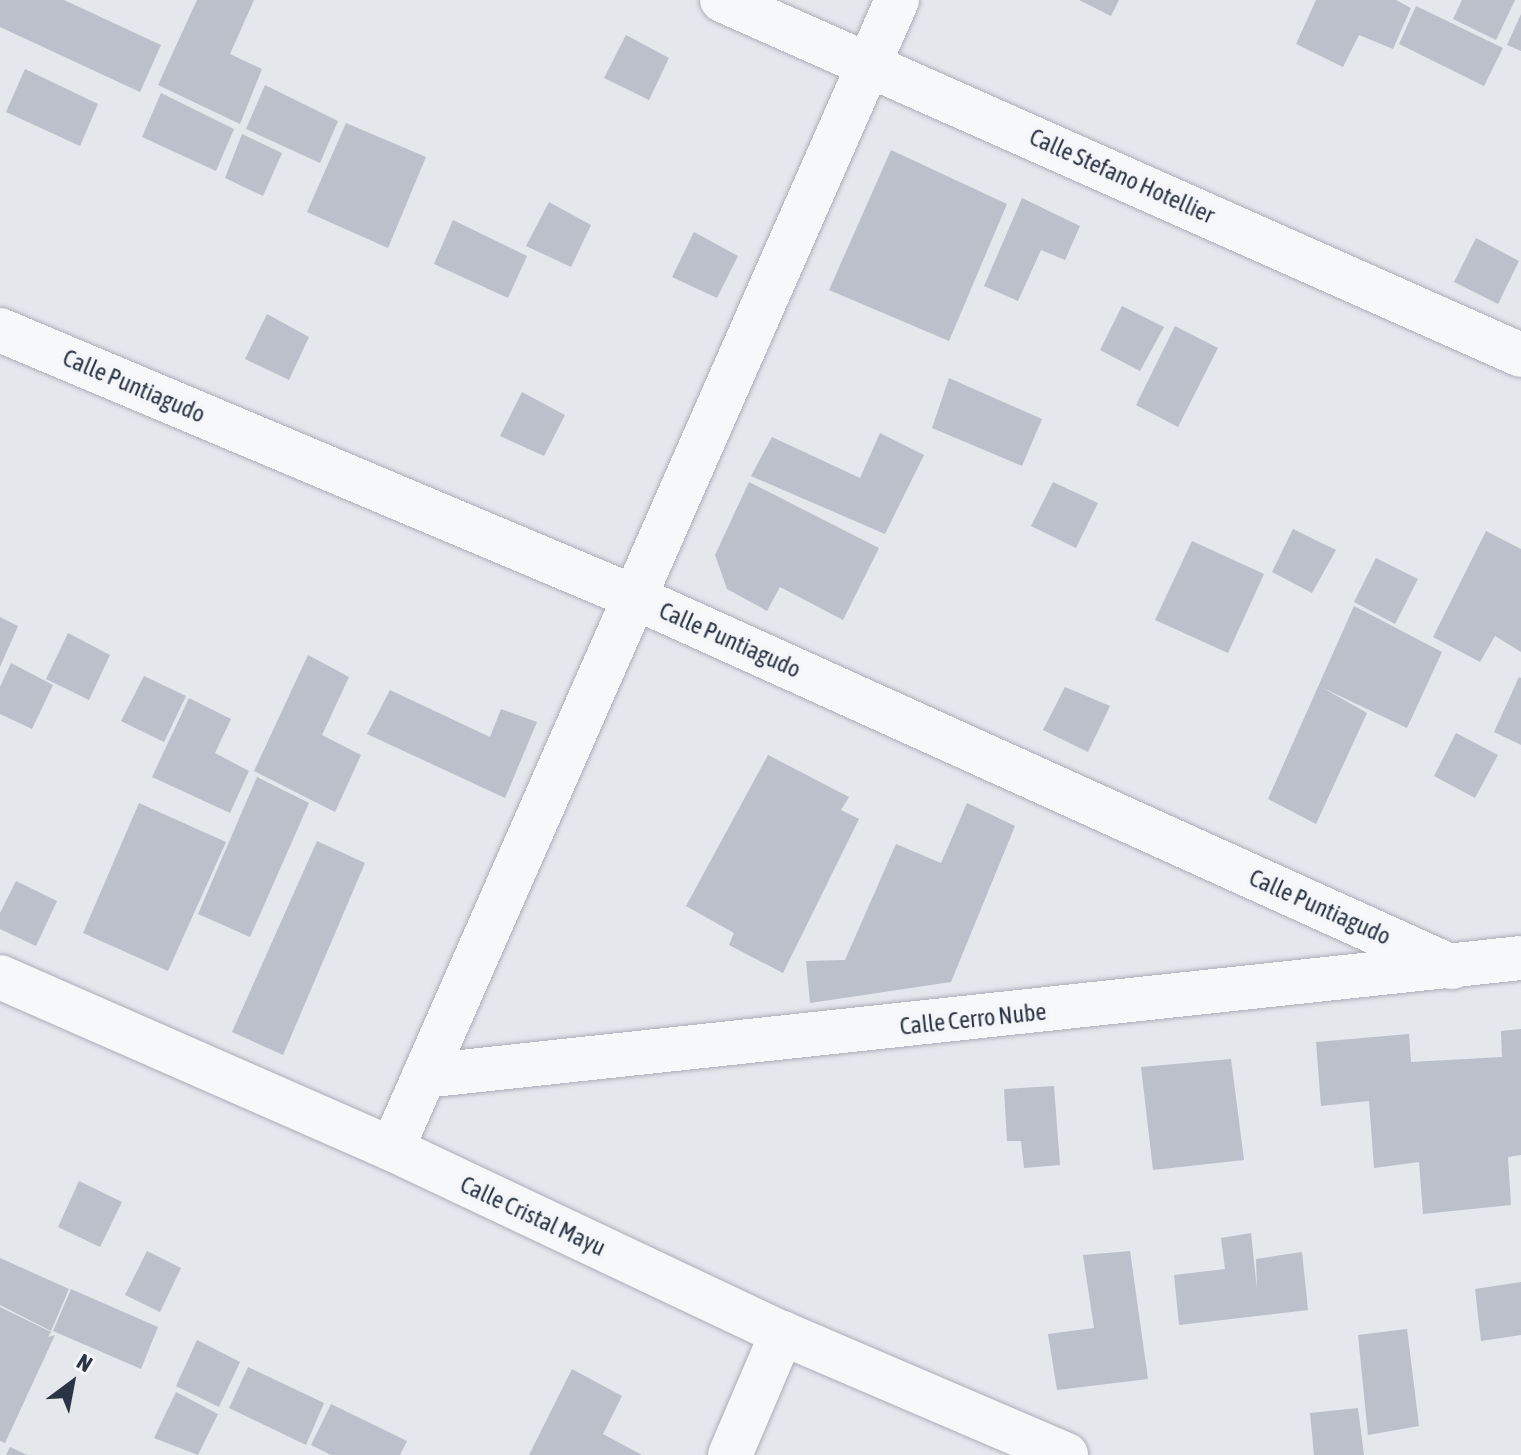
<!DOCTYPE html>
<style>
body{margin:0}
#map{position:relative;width:1521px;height:1455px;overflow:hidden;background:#e4e7ec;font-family:"Asap Condensed",sans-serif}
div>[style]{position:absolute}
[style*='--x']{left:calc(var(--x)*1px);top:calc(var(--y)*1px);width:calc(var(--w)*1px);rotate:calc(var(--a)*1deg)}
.building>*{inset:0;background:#bbc0ca}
.roads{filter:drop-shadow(0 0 2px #a9aeb7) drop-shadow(0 0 2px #a9aeb7)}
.minor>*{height:44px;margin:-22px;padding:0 22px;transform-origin:22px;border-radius:22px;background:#f7f8fa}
span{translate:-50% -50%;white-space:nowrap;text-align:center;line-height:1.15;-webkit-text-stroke:8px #f4f6f9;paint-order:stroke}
.street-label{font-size:24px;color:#2b3445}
.north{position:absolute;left:32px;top:1343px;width:80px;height:80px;-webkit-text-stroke:6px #f4f6f9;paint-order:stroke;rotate:32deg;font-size:22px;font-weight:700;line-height:32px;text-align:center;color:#2b3445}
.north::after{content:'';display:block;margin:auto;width:28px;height:36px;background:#2b3445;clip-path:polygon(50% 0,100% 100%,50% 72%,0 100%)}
</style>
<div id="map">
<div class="building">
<div style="clip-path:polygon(0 0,64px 0,161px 45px,140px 92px,0 27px)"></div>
<div style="clip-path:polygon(197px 0,254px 0,230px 54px,262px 69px,240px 124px,158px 85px)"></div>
<div style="clip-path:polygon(1079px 0,1119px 0,1111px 16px)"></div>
<div style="clip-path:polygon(1316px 0,1396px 0,1411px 8px,1393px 49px,1359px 35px,1343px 67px,1296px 44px)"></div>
<div style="clip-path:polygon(1462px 0,1515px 0,1496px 40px,1453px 19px)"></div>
<div style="clip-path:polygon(1416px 6px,1503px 48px,1484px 86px,1399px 44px)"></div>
<div style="clip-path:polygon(1521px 14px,1521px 51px,1507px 45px)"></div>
<div style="clip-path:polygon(626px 35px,669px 58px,649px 100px,604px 78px)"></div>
<div style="clip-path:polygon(25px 69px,98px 104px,80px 146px,6px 112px)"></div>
<div style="clip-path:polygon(265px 85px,338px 121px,320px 163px,246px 129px)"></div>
<div style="clip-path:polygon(161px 93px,234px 129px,216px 171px,142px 137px)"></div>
<div style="clip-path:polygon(346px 123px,426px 157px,388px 248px,307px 212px)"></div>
<div style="clip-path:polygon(242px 134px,282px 153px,263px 196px,225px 178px)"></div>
<div style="clip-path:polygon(891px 150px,1007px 204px,949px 341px,829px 290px)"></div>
<div style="clip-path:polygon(1022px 198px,1080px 226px,1065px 260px,1041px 250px,1018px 301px,984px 286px)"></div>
<div style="clip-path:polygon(549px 202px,591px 225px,571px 267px,526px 246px)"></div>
<div style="clip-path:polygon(453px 220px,527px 256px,508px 298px,434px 264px)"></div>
<div style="clip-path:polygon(694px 232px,738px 256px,717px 298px,672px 277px)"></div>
<div style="clip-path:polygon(1476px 238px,1519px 261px,1498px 304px,1454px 282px)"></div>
<div style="clip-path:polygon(1122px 306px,1164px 327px,1140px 371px,1100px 350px)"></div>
<div style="clip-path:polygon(267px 314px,309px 337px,289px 380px,245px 359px)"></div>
<div style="clip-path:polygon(1175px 326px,1218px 348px,1178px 427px,1136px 405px)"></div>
<div style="clip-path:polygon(949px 378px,1042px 419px,1022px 466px,932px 428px)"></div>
<div style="clip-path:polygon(522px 392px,565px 415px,544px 456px,500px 436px)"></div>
<div style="clip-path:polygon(880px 433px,924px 455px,885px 534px,751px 476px,772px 437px,860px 478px)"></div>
<div style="clip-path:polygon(749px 482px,879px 548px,843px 620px,780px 587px,767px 611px,727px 589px,715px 555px)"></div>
<div style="clip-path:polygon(1053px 482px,1098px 503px,1076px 548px,1031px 526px)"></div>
<div style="clip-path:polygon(1293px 529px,1336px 550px,1312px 593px,1272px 572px)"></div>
<div style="clip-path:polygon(1486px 531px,1521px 549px,1521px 652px,1495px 636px,1480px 662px,1433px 637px)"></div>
<div style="clip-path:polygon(1192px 541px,1264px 574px,1228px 653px,1155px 620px)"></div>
<div style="clip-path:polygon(1376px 558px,1418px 579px,1395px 624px,1354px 602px)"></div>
<div style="clip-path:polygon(1354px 606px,1442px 652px,1407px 728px,1323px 688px,1367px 713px,1316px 824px,1268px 799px)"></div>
<div style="clip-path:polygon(0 617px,18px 626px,0 667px)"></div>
<div style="clip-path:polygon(68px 633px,110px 655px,89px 700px,46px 679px)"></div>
<div style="clip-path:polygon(308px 655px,349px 677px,322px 735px,361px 755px,335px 812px,254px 771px)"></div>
<div style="clip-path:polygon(11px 663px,53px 685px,32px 729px,0 714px,0 687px)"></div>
<div style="clip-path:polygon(144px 676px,186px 696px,164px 742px,121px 721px)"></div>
<div style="clip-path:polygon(1519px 677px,1521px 678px,1521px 745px,1494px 732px)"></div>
<div style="clip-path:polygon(1065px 687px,1110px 706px,1088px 752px,1043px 730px)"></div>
<div style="clip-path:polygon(390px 690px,490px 737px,501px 709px,537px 722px,505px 798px,367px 734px)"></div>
<div style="clip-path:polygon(189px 698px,231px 719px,215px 753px,249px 771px,230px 813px,152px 777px)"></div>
<div style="clip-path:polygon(1456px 733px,1498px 755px,1475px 798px,1434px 776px)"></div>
<div style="clip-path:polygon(768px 755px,849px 797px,841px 810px,859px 819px,783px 973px,729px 945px,734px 933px,686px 906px)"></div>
<div style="clip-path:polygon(257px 777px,309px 803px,250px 937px,198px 914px)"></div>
<div style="clip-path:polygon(139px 803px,226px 842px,168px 971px,83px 933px)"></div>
<div style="clip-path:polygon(967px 803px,1015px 826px,951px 982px,810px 1003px,806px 961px,845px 960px,896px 844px,941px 863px)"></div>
<div style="clip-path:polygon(317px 841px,365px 863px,283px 1055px,232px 1032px)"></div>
<div style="clip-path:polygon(16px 881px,57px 901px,36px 946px,0 929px,0 913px)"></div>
<div style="clip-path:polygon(1521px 1029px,1521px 1155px,1508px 1157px,1511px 1205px,1423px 1214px,1419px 1162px,1374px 1168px,1369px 1101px,1321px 1106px,1316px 1042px,1409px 1034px,1411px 1062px,1502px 1057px,1501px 1031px)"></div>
<div style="clip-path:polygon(1231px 1059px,1244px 1160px,1153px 1170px,1141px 1067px)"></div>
<div style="clip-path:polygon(1054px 1086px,1060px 1165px,1024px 1168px,1021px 1141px,1007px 1141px,1004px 1089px)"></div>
<div style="clip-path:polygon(79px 1181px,122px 1202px,100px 1247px,58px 1227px)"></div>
<div style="clip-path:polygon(1251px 1233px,1257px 1290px,1256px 1259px,1302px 1252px,1308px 1310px,1179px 1325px,1174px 1275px,1225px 1269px,1221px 1238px)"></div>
<div style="clip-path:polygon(147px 1251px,181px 1268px,160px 1312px,125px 1295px)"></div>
<div style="clip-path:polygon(1130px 1251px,1148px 1379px,1057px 1390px,1048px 1334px,1094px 1328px,1083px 1255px)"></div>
<div style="clip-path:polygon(0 1258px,69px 1289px,51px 1331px,0 1305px)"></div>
<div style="clip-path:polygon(1521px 1282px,1521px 1335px,1481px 1341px,1475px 1289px)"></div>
<div style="clip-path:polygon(71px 1289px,158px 1327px,141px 1369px,53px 1331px)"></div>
<div style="clip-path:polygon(0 1307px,51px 1332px,48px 1337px,55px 1335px,5px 1443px,0 1441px)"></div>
<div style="clip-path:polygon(1407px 1329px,1419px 1426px,1368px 1435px,1358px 1335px)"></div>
<div style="clip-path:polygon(197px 1340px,240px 1362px,219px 1407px,176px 1386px)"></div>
<div style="clip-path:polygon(248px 1367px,324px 1403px,306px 1445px,229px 1408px)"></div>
<div style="clip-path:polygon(572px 1369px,622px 1396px,603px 1434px,642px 1455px,529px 1455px)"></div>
<div style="clip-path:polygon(176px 1392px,218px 1414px,198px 1455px,154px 1438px)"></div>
<div style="clip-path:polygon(331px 1404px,407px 1441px,400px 1455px,331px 1455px,311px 1445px)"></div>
<div style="clip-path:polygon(1358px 1408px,1364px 1455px,1314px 1455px,1310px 1413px)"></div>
<div style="clip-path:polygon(10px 1447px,27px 1455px,6px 1455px)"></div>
</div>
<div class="roads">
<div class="minor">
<div style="--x:722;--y:0;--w:874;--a:23.96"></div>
<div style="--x:0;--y:330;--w:688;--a:22.84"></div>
<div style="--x:634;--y:597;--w:898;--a:24.34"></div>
<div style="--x:0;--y:977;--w:428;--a:23.7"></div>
<div style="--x:392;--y:1149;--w:431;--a:25.3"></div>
<div style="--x:782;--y:1333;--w:309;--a:23.2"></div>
<div style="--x:424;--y:1076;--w:1103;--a:-6.14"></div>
<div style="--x:392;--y:1149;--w:1255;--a:-66.27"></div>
<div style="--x:730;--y:1455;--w:133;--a:-66.9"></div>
</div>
</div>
<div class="street-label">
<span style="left:1122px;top:176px;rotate:24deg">Calle Stefano Hotellier</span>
<span style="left:134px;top:386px;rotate:23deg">Calle Puntiagudo</span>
<span style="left:730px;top:640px;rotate:24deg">Calle Puntiagudo</span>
<span style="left:1320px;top:907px;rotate:24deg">Calle Puntiagudo</span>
<span style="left:973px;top:1019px;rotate:-6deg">Calle Cerro Nube</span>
<span style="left:533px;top:1216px;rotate:25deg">Calle Cristal Mayu</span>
</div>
<div class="north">N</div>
</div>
